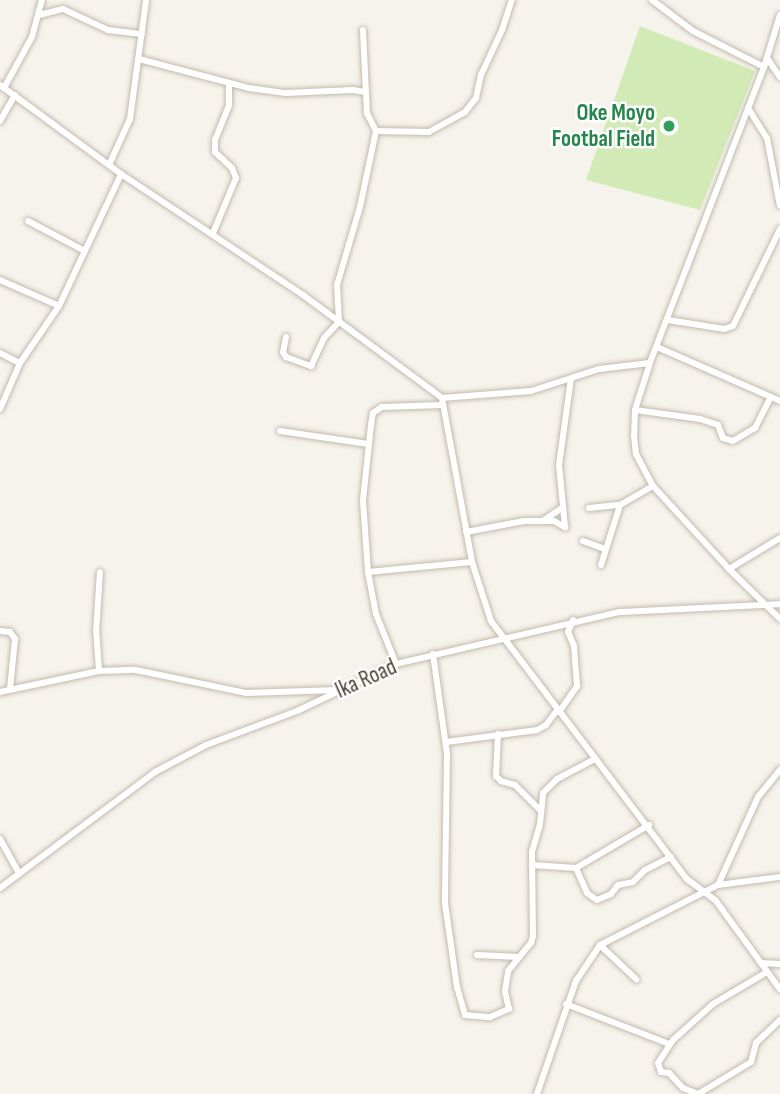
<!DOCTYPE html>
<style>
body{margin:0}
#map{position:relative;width:780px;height:1094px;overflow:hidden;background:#f6f3ec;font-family:"Sofia Sans Condensed",sans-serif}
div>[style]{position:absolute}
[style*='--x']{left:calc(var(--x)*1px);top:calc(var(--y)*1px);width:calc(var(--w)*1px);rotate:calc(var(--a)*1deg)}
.green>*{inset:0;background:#d2eab5}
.roads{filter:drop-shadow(0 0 2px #c2bbae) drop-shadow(0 0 2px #c2bbae)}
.minor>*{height:6px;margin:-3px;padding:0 3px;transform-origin:3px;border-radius:3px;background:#fff}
.dots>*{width:19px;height:19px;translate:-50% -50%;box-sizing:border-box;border:4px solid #fff;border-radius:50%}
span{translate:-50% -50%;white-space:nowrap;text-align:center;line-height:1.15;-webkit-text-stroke:5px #fff;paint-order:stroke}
.leisure-label{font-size:23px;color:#27864d;font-weight:700}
.right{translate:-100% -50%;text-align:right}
.street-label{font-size:23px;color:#4b4439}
</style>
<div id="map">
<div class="green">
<div style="clip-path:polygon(640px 26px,755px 71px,700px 210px,586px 180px)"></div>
</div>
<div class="roads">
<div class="minor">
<div style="--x:652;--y:0;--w:51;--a:37.1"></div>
<div style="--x:693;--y:31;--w:80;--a:26.9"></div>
<div style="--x:39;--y:15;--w:25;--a:-14"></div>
<div style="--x:63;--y:9;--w:50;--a:25"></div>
<div style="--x:108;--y:30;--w:34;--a:7"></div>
<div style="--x:780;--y:15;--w:54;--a:107.1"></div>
<div style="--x:764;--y:67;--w:317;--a:111.1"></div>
<div style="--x:650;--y:363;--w:49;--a:107.7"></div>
<div style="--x:635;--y:410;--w:26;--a:92"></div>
<div style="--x:634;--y:436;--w:18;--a:84"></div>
<div style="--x:636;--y:454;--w:36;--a:62"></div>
<div style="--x:653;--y:486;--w:113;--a:47.5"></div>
<div style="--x:729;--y:569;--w:71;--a:44.4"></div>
<div style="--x:767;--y:58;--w:23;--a:56"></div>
<div style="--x:139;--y:59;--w:114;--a:14.8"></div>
<div style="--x:249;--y:88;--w:37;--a:8"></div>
<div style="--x:286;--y:93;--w:67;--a:-2.6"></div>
<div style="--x:353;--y:90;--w:12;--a:9"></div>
<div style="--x:0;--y:85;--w:150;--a:36.3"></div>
<div style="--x:121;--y:174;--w:219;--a:33.6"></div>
<div style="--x:303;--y:295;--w:173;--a:36.5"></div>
<div style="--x:442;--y:398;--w:167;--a:79.6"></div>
<div style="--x:472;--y:562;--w:62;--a:72.1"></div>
<div style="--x:491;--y:621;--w:324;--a:52.8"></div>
<div style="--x:687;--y:879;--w:36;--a:37"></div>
<div style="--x:716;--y:901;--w:109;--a:54"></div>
<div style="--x:4;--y:88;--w:58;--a:-61.2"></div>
<div style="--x:32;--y:37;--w:38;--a:-75"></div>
<div style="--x:748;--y:108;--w:36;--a:58"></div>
<div style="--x:767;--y:138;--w:69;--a:79.2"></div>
<div style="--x:0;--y:121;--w:30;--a:-60"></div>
<div style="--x:376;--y:131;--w:53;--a:1.1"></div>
<div style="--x:429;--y:132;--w:41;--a:-29.1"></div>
<div style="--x:465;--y:112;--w:18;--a:-52"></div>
<div style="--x:476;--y:98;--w:24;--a:-78"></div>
<div style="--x:481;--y:75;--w:50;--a:-65"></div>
<div style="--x:502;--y:30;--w:32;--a:-72"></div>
<div style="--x:109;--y:165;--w:51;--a:-65.5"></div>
<div style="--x:130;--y:119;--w:120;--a:-82.3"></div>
<div style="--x:28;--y:221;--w:64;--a:27.8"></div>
<div style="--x:213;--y:233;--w:60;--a:-67.3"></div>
<div style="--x:236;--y:178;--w:11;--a:-112"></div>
<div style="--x:232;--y:168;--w:23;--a:-137"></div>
<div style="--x:215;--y:152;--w:12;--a:-90"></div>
<div style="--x:215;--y:140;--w:38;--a:-68"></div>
<div style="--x:229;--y:105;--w:22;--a:-90"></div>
<div style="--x:0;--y:280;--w:64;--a:23.8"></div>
<div style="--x:668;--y:320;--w:57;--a:9.1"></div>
<div style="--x:724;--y:329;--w:9;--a:-18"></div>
<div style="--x:733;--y:326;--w:108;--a:-64.1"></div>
<div style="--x:286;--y:337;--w:15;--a:101"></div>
<div style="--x:283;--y:352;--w:6;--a:59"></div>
<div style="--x:286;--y:357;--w:27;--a:20"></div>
<div style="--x:311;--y:366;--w:31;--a:-65"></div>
<div style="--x:324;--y:338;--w:22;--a:-47"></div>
<div style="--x:339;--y:322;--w:37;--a:-93"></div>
<div style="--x:337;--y:285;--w:81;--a:-73.6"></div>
<div style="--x:360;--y:207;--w:78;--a:-78.1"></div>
<div style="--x:376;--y:131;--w:20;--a:-117"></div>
<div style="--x:367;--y:113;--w:83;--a:-92.8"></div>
<div style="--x:657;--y:347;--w:134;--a:23.7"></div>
<div style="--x:0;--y:353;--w:22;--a:27"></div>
<div style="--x:442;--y:398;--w:89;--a:-4.5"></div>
<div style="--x:531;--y:391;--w:71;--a:-17.9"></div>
<div style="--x:599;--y:369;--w:51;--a:-6.7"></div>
<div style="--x:0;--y:409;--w:50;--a:-66.5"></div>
<div style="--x:20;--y:363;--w:69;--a:-55.6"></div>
<div style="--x:59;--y:306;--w:146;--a:-64.8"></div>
<div style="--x:635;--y:410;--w:66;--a:7.9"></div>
<div style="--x:700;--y:419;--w:19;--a:18"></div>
<div style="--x:718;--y:425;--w:14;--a:69"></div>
<div style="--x:723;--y:438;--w:10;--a:17"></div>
<div style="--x:733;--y:441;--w:26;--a:-31"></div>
<div style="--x:755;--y:428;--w:33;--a:-63"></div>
<div style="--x:280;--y:431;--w:89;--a:8.4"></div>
<div style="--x:589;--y:508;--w:31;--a:-6"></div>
<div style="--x:620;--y:505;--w:38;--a:-30"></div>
<div style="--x:544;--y:520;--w:23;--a:-34"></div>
<div style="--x:565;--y:527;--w:62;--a:-95.5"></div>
<div style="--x:559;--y:465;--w:87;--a:-82.1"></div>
<div style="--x:466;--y:532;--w:59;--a:-10.7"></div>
<div style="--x:524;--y:521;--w:30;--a:0"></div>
<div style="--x:554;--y:521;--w:13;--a:29"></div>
<div style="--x:583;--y:541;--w:23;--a:20"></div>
<div style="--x:601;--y:565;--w:63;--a:-72.4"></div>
<div style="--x:729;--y:569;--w:60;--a:-31.3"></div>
<div style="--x:368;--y:572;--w:104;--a:-5.5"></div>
<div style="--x:0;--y:631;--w:10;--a:6"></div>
<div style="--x:10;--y:632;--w:9;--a:54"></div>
<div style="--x:15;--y:639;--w:50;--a:95.7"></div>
<div style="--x:433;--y:654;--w:100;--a:82"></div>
<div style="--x:447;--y:753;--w:150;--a:90.8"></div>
<div style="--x:445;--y:903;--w:85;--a:81.9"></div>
<div style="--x:457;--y:987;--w:29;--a:74"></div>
<div style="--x:465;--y:1015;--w:25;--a:5"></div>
<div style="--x:490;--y:1017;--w:21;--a:-23"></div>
<div style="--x:509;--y:1009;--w:18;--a:-103"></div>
<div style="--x:505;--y:991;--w:20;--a:-81"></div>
<div style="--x:508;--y:971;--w:36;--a:-51"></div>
<div style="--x:531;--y:943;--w:7;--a:-74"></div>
<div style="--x:533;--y:936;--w:84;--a:-90.7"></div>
<div style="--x:532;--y:852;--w:29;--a:-74"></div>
<div style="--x:540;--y:824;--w:31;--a:-84"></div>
<div style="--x:543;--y:793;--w:20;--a:-45"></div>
<div style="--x:557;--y:779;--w:43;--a:-27.8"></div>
<div style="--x:396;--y:664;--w:54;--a:-111.8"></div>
<div style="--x:376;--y:614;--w:43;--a:-100.8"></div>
<div style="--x:368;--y:572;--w:72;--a:-94"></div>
<div style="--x:363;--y:500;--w:75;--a:-83.9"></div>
<div style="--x:371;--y:425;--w:12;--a:-81"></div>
<div style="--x:373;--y:413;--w:11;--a:-34"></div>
<div style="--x:382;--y:407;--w:61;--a:-1.9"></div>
<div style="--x:99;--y:671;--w:39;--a:-94"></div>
<div style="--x:96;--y:632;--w:60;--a:-86.2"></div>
<div style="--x:0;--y:692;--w:101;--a:-12"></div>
<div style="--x:99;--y:671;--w:37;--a:-2"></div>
<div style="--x:136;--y:670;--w:112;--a:11.8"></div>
<div style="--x:246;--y:693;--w:91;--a:-1.9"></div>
<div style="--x:559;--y:712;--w:32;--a:-55"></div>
<div style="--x:577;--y:686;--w:40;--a:-94.3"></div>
<div style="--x:574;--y:646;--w:15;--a:-113"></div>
<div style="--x:568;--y:632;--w:13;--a:-67"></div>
<div style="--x:498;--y:734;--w:42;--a:92.7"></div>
<div style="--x:496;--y:776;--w:7;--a:45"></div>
<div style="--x:501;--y:781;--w:15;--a:16"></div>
<div style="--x:515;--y:785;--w:37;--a:45"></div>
<div style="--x:446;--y:742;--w:92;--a:-7.5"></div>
<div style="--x:537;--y:730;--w:10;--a:-29"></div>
<div style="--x:546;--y:725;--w:20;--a:-53"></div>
<div style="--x:0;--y:839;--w:38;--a:61"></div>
<div style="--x:532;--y:865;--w:44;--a:3.9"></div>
<div style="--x:576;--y:868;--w:85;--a:-30.5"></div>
<div style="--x:576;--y:868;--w:27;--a:66"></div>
<div style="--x:587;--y:893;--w:12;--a:35"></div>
<div style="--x:597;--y:900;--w:15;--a:-23"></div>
<div style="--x:611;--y:894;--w:11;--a:-52"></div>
<div style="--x:618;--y:885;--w:15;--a:-11"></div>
<div style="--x:633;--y:882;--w:17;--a:-45"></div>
<div style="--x:645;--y:870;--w:29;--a:-27"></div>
<div style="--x:718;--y:885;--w:97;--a:-65.6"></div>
<div style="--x:758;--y:797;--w:35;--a:-51"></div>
<div style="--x:0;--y:888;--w:194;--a:-36.8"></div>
<div style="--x:155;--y:772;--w:58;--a:-27.9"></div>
<div style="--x:206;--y:745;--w:97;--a:-20.5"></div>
<div style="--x:297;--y:711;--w:110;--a:-25.4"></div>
<div style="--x:396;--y:664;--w:229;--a:-13.1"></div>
<div style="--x:619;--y:612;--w:161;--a:-2.8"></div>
<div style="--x:600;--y:945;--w:50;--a:43.4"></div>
<div style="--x:477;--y:955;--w:42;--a:2.7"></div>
<div style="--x:761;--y:963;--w:19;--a:3"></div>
<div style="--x:566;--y:1004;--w:110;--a:21.2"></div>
<div style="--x:537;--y:1094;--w:120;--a:-71"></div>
<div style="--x:576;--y:981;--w:43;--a:-56.3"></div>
<div style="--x:600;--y:945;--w:132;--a:-27"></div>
<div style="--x:718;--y:885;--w:63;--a:-7.4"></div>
<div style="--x:698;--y:1094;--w:16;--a:-158"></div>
<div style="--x:683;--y:1088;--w:21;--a:-133"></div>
<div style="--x:669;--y:1073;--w:8;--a:-173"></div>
<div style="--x:661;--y:1072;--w:9;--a:-108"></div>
<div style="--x:658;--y:1063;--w:27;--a:-57"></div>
<div style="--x:673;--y:1040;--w:54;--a:-42"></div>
<div style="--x:713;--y:1004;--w:63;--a:-30.7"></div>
<div style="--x:698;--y:1094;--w:62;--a:-31.1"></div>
<div style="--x:751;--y:1062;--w:20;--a:-75"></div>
<div style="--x:756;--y:1043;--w:33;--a:-44"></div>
</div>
</div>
<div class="dots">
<div style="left:669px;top:126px;background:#2e9e5b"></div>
</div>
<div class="leisure-label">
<span class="right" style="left:655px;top:126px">Oke Moyo<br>Footbal Field</span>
</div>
<div class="street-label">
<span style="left:366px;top:679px;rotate:-24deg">Ika Road</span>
</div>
</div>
